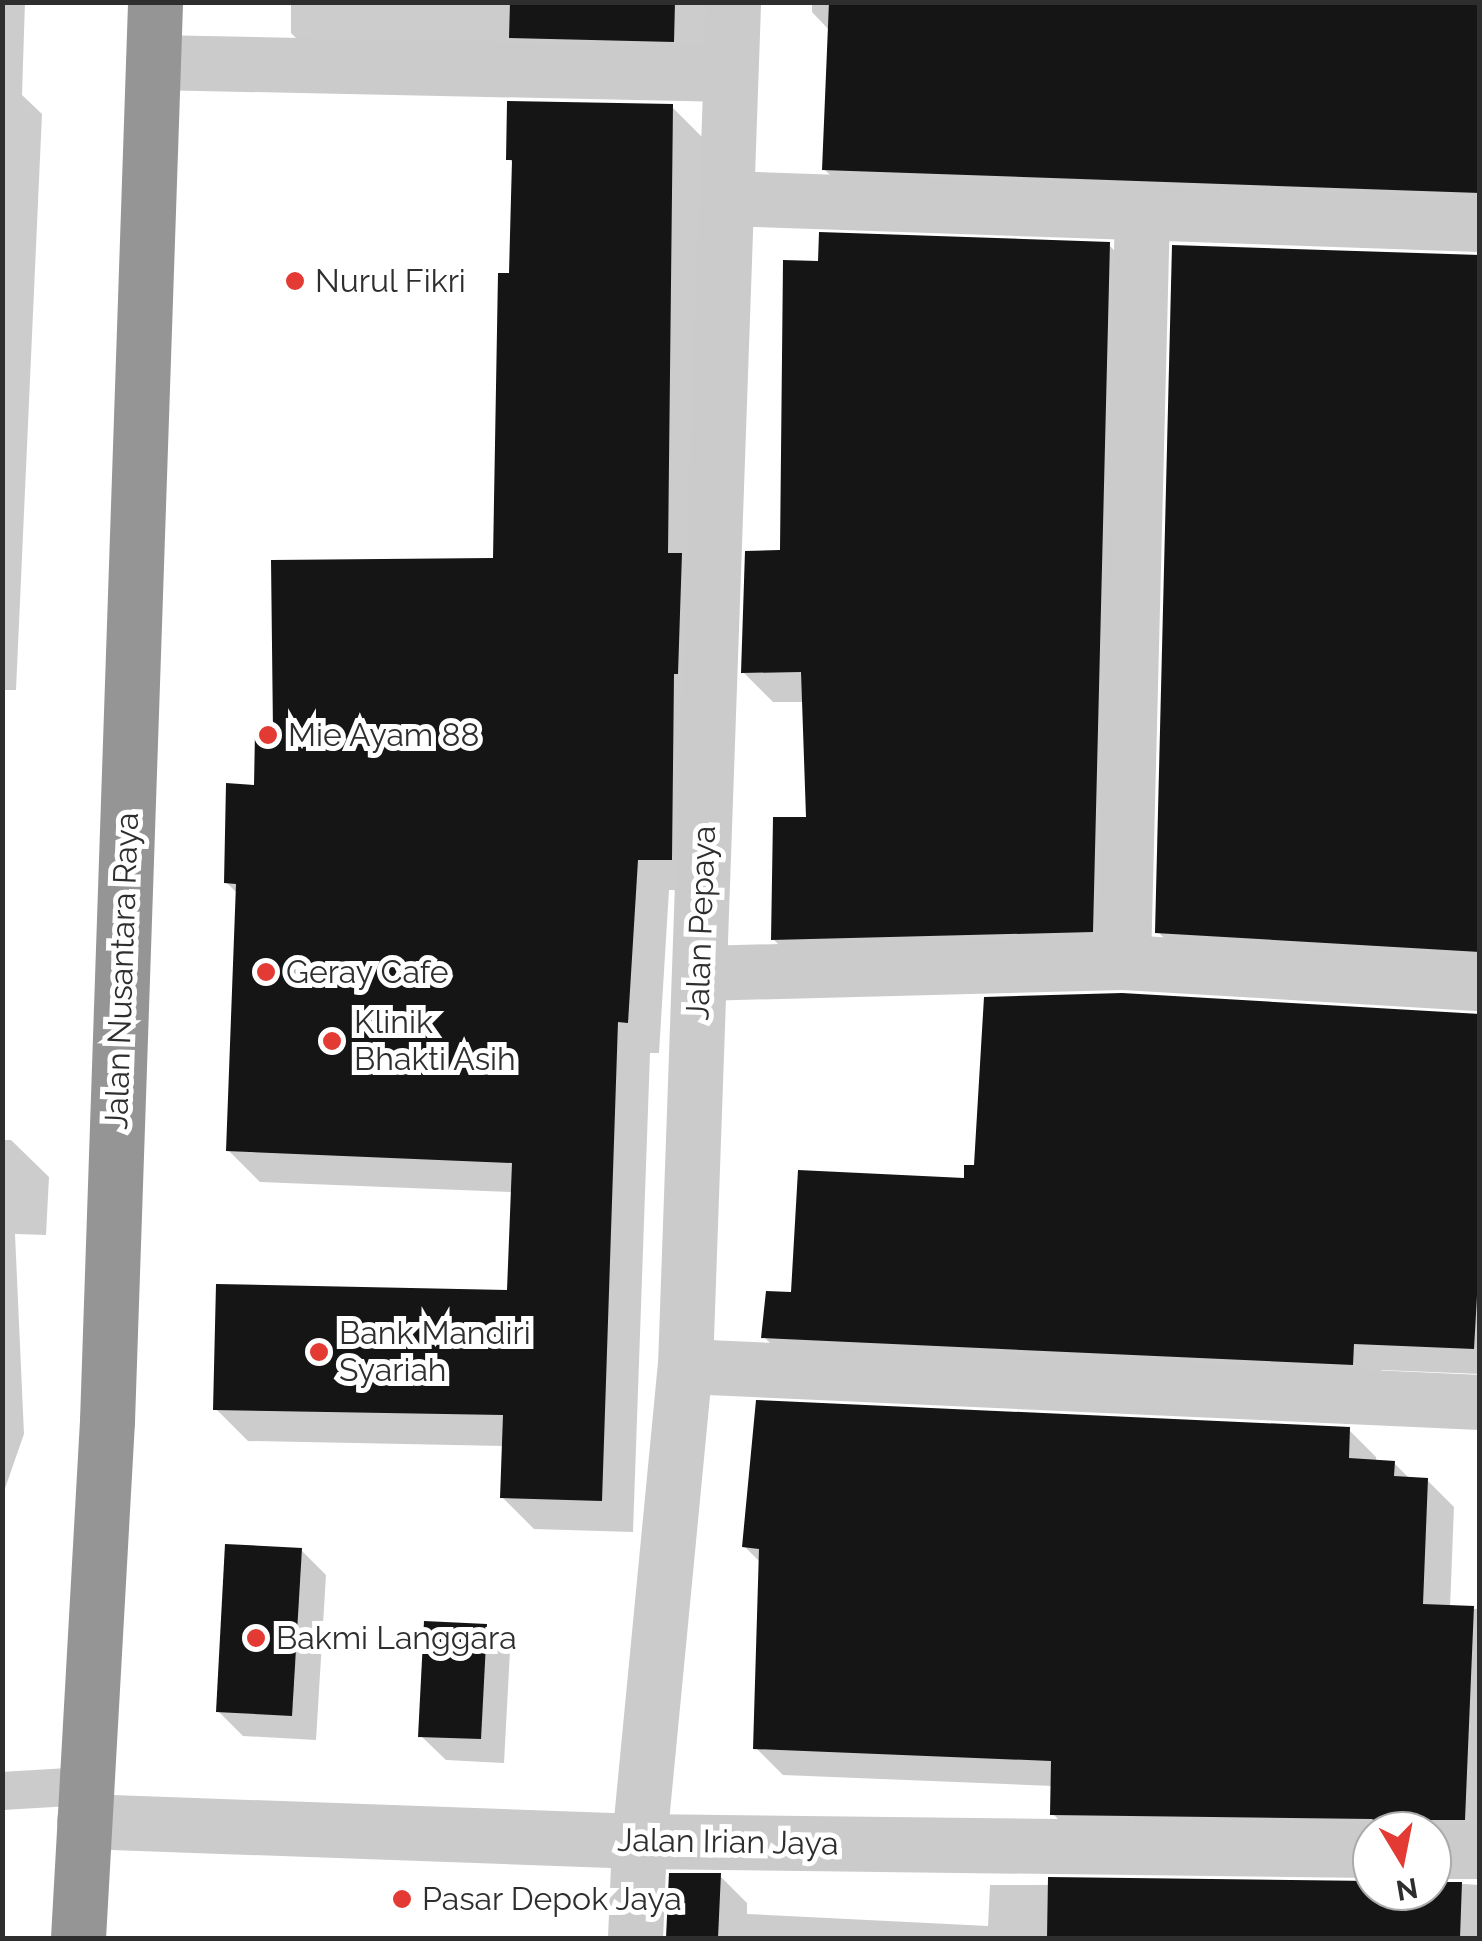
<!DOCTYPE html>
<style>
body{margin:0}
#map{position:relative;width:1482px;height:1941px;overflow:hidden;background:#fff;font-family:Raleway,sans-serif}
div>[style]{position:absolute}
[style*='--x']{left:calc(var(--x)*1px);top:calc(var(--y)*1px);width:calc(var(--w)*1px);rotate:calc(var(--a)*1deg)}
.shadow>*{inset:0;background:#0003}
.building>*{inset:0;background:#151515}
.lane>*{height:38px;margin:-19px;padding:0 19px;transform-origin:19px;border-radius:19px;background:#cbcbcb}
.street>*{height:55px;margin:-27.5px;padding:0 27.5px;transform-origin:27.5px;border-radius:27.5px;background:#cbcbcb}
.highway>*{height:55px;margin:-27.5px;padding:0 27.5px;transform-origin:27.5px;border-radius:27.5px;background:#959595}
.dots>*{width:28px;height:28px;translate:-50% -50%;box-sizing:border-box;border:5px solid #fff;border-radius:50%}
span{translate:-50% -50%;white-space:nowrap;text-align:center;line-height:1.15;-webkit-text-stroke:10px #fff;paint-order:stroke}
.poi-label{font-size:32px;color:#2e2e2e}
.left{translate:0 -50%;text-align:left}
.street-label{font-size:32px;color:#2e2e2e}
.frame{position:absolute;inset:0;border:5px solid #2e2e2e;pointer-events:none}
.north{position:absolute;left:1352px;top:1811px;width:100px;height:100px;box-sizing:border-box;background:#fff;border:2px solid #ababab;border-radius:50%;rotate:170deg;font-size:28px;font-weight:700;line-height:40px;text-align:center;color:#2e2e2e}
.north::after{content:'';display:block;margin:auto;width:35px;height:45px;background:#e33a33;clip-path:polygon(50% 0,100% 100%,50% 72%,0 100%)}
</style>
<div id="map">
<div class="shadow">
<div style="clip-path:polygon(2px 2px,25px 2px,22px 95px,42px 114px,16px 690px,2px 690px)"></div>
<div style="clip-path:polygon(291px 2px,725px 2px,724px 72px,322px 64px,291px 33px)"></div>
<div style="clip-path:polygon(812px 2px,1480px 2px,1480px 218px,851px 196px,824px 169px,830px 31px,812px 12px)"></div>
<div style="clip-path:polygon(672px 107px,704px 139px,703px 891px,669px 890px,659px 1053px,650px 1053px,633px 1532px,534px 1529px,502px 1497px,504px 1446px,248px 1441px,216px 1409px,510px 1292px,513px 1192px,260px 1182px,228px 1150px,238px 894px,226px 882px,275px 734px,495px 560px,515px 165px,509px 159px)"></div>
<div style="clip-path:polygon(1109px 245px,1139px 275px,1122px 961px,803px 969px,773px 939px,808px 820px,804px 702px,773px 702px,743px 672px,783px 553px,820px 263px)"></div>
<div style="clip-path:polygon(1479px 258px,1480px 976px,1185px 959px,1158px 932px)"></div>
<div style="clip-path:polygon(1480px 1016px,1480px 1374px,1381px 1370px,1380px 1391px,791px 1364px,764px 1337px,794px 1295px,966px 1180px)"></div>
<div style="clip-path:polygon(2px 1140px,11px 1140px,49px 1177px,46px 1235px,15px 1234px,24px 1434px,2px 1497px)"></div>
<div style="clip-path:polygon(1349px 1430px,1376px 1457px,1376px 1462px,1394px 1463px,1410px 1479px,1427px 1480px,1454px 1507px,1450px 1608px,1480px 1609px,1480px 1848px,1432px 1831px,1080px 1841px,1053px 1814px,1053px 1786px,783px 1775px,756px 1748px,761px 1563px,744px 1546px)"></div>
<div style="clip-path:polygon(301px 1550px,326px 1575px,316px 1740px,243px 1736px,218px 1711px)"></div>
<div style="clip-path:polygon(486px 1626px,510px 1651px,504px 1763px,446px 1760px,421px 1736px)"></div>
<div style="clip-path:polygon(671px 1875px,720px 1876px,747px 1903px,747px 1914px,988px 1926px,990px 1885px,1372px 1884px,1372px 1891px,1432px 1891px,1432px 1882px,1480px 1885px,1480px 1938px,669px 1938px)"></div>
</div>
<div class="building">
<div style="clip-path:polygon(510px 2px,675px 2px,674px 42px,509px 38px)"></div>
<div style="clip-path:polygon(829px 2px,1480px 2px,1480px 193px,822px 170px)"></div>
<div style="clip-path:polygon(507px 101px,673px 104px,668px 553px,682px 553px,678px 674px,674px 674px,672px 860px,638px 860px,628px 1023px,618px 1022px,602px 1501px,500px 1498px,503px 1415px,213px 1410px,216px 1284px,507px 1290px,512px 1163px,226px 1151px,236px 884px,224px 883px,226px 783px,254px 785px,255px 732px,273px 732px,271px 560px,493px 558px,498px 273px,509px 273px,512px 160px,506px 160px)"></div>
<div style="clip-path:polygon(819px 232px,1110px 242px,1093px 932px,771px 940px,773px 817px,806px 817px,801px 672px,741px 673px,745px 551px,780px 550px,783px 260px,818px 261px)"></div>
<div style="clip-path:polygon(1172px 245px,1480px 255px,1480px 952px,1155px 933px)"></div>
<div style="clip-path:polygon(1122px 993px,1480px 1014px,1480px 1243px,1474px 1349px,1354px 1344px,1353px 1365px,761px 1338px,766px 1291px,791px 1292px,798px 1170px,964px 1178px,964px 1165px,974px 1165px,984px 997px)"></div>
<div style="clip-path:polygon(756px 1400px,1350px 1427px,1349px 1458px,1395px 1461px,1394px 1476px,1428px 1478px,1423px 1604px,1474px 1606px,1465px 1820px,1431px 1820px,1409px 1831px,1396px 1831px,1372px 1819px,1050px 1815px,1051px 1761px,753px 1749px,759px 1549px,742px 1547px)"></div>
<div style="clip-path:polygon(225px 1544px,302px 1548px,292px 1716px,216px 1712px)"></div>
<div style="clip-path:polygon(424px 1621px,487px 1624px,481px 1739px,418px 1737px)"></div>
<div style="clip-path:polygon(669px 1873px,721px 1873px,718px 1938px,666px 1938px)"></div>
<div style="clip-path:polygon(1048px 1877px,1372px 1881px,1372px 1891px,1432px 1891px,1432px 1882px,1462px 1882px,1460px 1938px,1047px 1938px)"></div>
</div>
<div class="lane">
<div style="--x:2;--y:1791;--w:84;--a:-3.4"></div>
</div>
<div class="street">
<div style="--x:153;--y:62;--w:577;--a:1.19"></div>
<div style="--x:726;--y:198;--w:754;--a:1.97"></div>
<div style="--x:1123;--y:962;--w:749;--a:-88.55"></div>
<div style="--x:700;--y:973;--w:423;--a:-1.5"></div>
<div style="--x:1123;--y:962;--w:358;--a:3.4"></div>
<div style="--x:685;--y:1366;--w:796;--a:2.59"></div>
<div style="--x:84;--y:1821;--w:555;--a:2.06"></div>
<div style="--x:639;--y:1841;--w:733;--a:0.7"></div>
<div style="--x:1432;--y:1851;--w:48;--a:0"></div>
<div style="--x:635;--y:1938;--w:97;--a:-87.6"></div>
<div style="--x:639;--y:1841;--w:477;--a:-84.5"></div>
<div style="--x:685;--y:1366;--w:1365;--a:-87.98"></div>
</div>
<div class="highway">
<div style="--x:78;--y:1938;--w:518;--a:-86.79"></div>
<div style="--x:107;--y:1421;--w:1420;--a:-88.06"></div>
</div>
<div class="dots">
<div style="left:295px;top:281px;background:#e33a33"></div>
<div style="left:268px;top:735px;background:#e33a33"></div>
<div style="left:266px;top:972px;background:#e33a33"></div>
<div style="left:332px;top:1041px;background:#e33a33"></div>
<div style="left:319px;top:1352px;background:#e33a33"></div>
<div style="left:256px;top:1638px;background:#e33a33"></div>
<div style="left:402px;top:1899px;background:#e33a33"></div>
</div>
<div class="poi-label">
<span class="left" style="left:315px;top:281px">Nurul Fikri</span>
<span class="left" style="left:288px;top:735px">Mie Ayam 88</span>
<span class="left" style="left:286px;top:972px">Geray Cafe</span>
<span class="left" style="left:354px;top:1041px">Klinik<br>Bhakti Asih</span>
<span class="left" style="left:339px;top:1352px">Bank Mandiri<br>Syariah</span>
<span class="left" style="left:276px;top:1638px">Bakmi Langgara</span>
<span class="left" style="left:422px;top:1899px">Pasar Depok Jaya</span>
</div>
<div class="street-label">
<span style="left:701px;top:923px;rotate:-88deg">Jalan Pepaya</span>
<span style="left:122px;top:971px;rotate:-88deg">Jalan Nusantara Raya</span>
<span style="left:728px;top:1842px;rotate:1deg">Jalan Irian Jaya</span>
</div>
<div class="frame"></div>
<div class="north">N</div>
</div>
